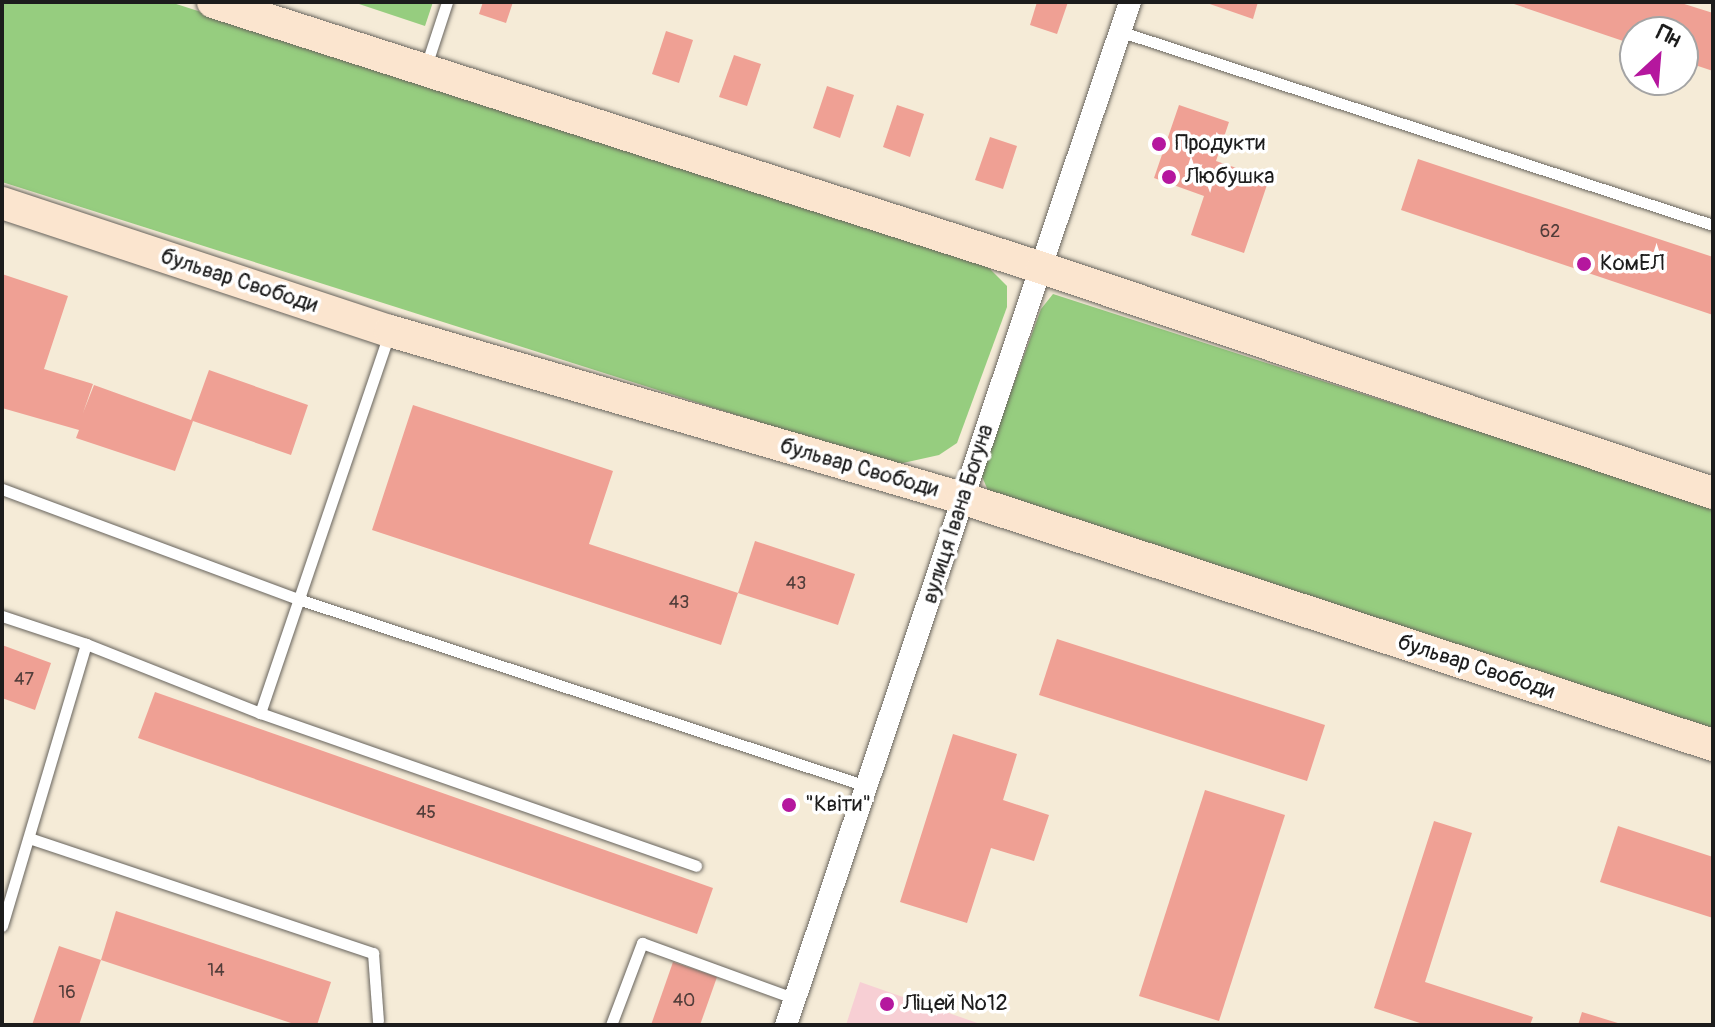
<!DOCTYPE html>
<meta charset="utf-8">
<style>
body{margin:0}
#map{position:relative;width:1715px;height:1027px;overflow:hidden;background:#f5ebd7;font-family:Pangolin,sans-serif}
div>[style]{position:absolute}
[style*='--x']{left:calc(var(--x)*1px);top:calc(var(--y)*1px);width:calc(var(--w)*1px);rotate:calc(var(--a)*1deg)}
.built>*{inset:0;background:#f7cfd4}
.green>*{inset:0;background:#96cd7f}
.building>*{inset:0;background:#efa094}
.roads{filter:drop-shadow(0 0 2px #68645d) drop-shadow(0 0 2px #68645d)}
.lane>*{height:11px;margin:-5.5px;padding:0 5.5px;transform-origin:5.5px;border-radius:5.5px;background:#fff}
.street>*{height:22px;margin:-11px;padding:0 11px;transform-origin:11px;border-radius:11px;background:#fff}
.secondary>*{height:32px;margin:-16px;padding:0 16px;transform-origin:16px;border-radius:16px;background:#fbe5cf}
.dots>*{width:22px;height:22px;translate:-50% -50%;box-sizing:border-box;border:4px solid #fff;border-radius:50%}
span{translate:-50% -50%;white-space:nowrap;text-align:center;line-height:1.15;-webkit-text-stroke:7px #fff;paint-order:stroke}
.number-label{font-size:18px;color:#513d3a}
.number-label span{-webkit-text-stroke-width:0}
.poi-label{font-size:22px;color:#1c1c1c}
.left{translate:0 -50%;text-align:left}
.street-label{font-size:22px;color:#1c1c1c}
.frame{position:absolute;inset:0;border:4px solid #1c1c1c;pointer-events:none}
.north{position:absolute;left:1619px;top:16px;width:80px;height:80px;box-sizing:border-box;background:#fff;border:2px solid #a4a4a4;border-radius:50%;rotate:26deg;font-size:22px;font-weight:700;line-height:32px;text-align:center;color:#1c1c1c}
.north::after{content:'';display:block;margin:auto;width:28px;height:36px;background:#b5179e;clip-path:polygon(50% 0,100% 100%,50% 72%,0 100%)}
</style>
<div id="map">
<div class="built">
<div style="clip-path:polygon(860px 982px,983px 1025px,846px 1025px)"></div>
</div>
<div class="green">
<div style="clip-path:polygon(2px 2px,170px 2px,984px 263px,1007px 286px,1007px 307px,957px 443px,939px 455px,894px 465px,2px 182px)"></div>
<div style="clip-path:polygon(353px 2px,433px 2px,425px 26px)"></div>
<div style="clip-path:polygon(1053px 294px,1713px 507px,1713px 732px,989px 493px,981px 474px,1041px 309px)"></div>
</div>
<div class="building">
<div style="clip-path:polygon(483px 2px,513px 2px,506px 23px,479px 14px)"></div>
<div style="clip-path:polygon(1037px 2px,1068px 2px,1057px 34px,1030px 25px)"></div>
<div style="clip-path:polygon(1204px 2px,1258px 2px,1253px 19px)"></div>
<div style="clip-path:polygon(1508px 2px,1678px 2px,1713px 13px,1713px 71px,1683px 61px,1683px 32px,1635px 32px,1635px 45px)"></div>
<div style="clip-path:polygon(666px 31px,693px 40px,679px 83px,652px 74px)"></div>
<div style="clip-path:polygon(734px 55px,761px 64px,747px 106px,719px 97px)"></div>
<div style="clip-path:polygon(827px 86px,854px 95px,840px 138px,813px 128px)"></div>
<div style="clip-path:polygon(897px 105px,924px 114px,910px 157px,883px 147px)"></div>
<div style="clip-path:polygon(1179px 105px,1229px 122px,1216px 161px,1269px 179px,1244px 253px,1191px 235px,1204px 196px,1154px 178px)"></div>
<div style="clip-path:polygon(990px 137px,1017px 146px,1003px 189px,975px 180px)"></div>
<div style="clip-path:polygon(1418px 159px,1713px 257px,1713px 315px,1401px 210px)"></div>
<div style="clip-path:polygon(2px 274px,68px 296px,44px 369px,93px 384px,83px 413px,94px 385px,191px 420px,209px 370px,308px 405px,291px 455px,193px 421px,175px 471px,76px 438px,79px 430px,2px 408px)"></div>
<div style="clip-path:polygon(413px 405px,613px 471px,589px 544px,738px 593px,721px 645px,372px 530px)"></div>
<div style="clip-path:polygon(755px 541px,855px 574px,838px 625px,738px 593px)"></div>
<div style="clip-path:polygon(1057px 639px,1325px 725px,1307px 781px,1039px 695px)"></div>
<div style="clip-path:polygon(2px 645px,51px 663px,35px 710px,2px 698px)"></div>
<div style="clip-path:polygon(155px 692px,713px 888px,697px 934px,138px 738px)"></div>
<div style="clip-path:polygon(953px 734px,1017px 754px,1003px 800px,1049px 815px,1034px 861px,991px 848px,967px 923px,900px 902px)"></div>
<div style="clip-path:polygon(1205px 790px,1285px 815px,1219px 1021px,1139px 996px)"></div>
<div style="clip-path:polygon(1434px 821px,1472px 833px,1425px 982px,1533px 1017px,1530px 1025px,1426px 1025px,1374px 1008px)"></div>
<div style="clip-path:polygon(1618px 826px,1713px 857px,1713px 918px,1600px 882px)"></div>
<div style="clip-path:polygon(116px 911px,331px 982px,317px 1025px,297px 1025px,101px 960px)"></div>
<div style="clip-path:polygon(59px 946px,101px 960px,79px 1025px,32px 1025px)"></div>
<div style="clip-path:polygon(673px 962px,717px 977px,700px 1025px,651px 1025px)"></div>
<div style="clip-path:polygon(1582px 1012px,1621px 1024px,1621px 1025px,1578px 1025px)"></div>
</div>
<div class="roads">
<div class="lane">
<div style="--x:1122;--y:32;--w:622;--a:18.09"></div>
<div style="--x:426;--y:66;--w:67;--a:-71.8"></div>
<div style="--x:2;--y:489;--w:316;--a:20.4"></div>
<div style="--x:298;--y:599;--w:601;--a:18.22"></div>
<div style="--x:2;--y:616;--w:89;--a:18.4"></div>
<div style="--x:86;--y:644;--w:294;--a:106.6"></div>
<div style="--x:86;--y:644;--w:187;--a:21.6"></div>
<div style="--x:260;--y:713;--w:400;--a:-71.2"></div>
<div style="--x:260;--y:713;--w:462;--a:19.3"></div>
<div style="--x:29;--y:838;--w:363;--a:18.5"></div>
<div style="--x:373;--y:953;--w:68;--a:85.8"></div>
<div style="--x:611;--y:1025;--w:88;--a:-69.3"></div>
<div style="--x:642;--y:943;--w:164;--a:20"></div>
</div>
<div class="street">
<div style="--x:786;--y:1025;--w:1079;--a:-71.41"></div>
</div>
<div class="secondary">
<div style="--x:213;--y:2;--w:871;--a:17.79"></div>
<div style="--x:1042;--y:268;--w:708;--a:18.54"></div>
<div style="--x:2;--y:203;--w:409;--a:18.3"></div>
<div style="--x:390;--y:331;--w:596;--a:16.28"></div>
<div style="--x:962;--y:498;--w:791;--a:18.21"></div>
</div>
</div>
<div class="dots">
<div style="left:1159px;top:144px;background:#b5179e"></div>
<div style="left:1169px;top:177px;background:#b5179e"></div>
<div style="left:1584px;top:264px;background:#b5179e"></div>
<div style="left:789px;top:805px;background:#b5179e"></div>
<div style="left:887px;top:1004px;background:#b5179e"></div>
</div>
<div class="number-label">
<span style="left:1550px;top:232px">62</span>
<span style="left:796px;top:584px">43</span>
<span style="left:679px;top:603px">43</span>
<span style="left:24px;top:680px">47</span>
<span style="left:426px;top:813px">45</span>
<span style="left:216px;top:971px">14</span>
<span style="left:67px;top:993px">16</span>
<span style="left:684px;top:1001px">40</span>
</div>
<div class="poi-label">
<span class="left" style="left:1175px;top:144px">Продукти</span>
<span class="left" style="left:1185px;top:177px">Любушка</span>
<span class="left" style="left:1600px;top:264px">КомЕЛ</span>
<span class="left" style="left:805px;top:805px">"Квіти"</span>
<span class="left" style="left:903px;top:1004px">Ліцей №12</span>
</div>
<div class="street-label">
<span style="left:239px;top:281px;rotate:18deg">бульвар Свободи</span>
<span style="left:859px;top:468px;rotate:16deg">бульвар Свободи</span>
<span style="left:958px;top:514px;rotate:-72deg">вулиця Івана Богуна</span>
<span style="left:1476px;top:667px;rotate:18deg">бульвар Свободи</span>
</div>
<div class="frame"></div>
<div class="north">Пн</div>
</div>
